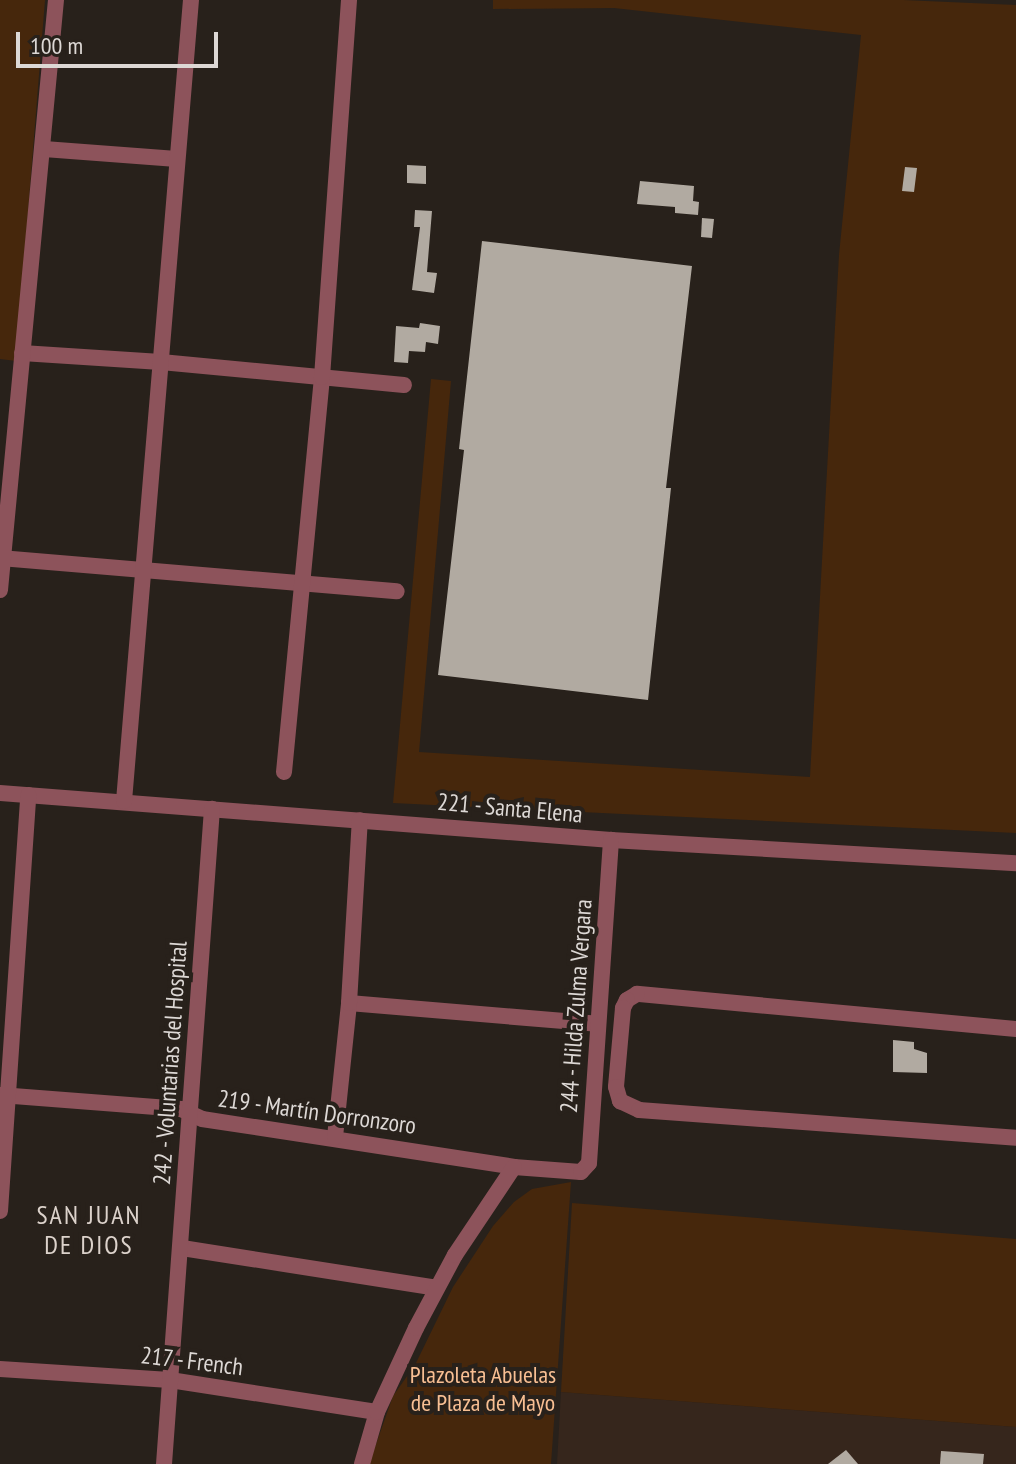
<!DOCTYPE html>
<meta charset="utf-8">
<style>
body{margin:0}
#map{position:relative;width:1016px;height:1464px;overflow:hidden;background:#28211b;font-family:"PT Sans Narrow",sans-serif}
div>[style]{position:absolute}
[style*='--x']{left:calc(var(--x)*1px);top:calc(var(--y)*1px);width:calc(var(--w)*1px);rotate:calc(var(--a)*1deg)}
.industrial>*{inset:0;background:#36261c}
.green>*{inset:0;background:#46270c}
.building>*{inset:0;background:#b1aaa1}
.minor>*{height:16px;margin:-8px;padding:0 8px;transform-origin:8px;border-radius:8px;background:#8d535b}
span{translate:-50% -50%;white-space:nowrap;text-align:center;line-height:1.15;-webkit-text-stroke:8px #28211b;paint-order:stroke}
.street-label{font-size:24px;color:#ddd8d5}
.park-label{font-size:24px;color:#f8bf93}
.neighbourhood-label{font-size:26px;color:#dcd2cb;letter-spacing:2px}
.scale{position:absolute;left:16px;top:32px;width:202px;height:36px;box-sizing:border-box;border:4px solid #ddd8d5;border-top:0;padding-left:10px;font-size:24px;line-height:28px;white-space:nowrap;color:#ddd8d5;-webkit-text-stroke:6px #28211b;paint-order:stroke}
</style>
<div id="map">
<div class="industrial">
<div style="clip-path:polygon(561px 1392px,1016px 1427px,1016px 1464px,557px 1464px)"></div>
</div>
<div class="green">
<div style="clip-path:polygon(0 0,45px 0,16px 361px,0 359px)"></div>
<div style="clip-path:polygon(493px 0,903px 0,1016px 5px,1016px 833px,393px 803px,431px 379px,451px 381px,419px 752px,810px 777px,839px 255px,861px 35px,614px 8px,493px 9px)"></div>
<div style="clip-path:polygon(571px 1182px,551px 1464px,369px 1464px,393px 1396px,415px 1365px,453px 1287px,493px 1226px,514px 1202px,532px 1189px)"></div>
<div style="clip-path:polygon(572px 1203px,1016px 1239px,1016px 1427px,561px 1392px)"></div>
</div>
<div class="building">
<div style="clip-path:polygon(407px 165px,426px 166px,426px 184px,407px 183px)"></div>
<div style="clip-path:polygon(905px 167px,917px 168px,914px 192px,902px 191px)"></div>
<div style="clip-path:polygon(640px 181px,694px 186px,693px 201px,699px 202px,698px 215px,675px 213px,675px 207px,637px 204px)"></div>
<div style="clip-path:polygon(415px 210px,432px 211px,427px 272px,437px 273px,434px 293px,412px 290px,420px 227px,414px 227px)"></div>
<div style="clip-path:polygon(702px 218px,714px 219px,712px 238px,701px 237px)"></div>
<div style="clip-path:polygon(482px 241px,692px 266px,666px 488px,671px 488px,648px 700px,438px 675px,464px 450px,459px 449px)"></div>
<div style="clip-path:polygon(420px 323px,440px 326px,438px 344px,426px 342px,425px 352px,409px 351px,408px 363px,394px 362px,396px 326px,419px 328px)"></div>
<div style="clip-path:polygon(893px 1040px,914px 1042px,914px 1049px,927px 1053px,927px 1073px,893px 1072px)"></div>
<div style="clip-path:polygon(846px 1450px,858px 1464px,828px 1464px)"></div>
<div style="clip-path:polygon(941px 1451px,984px 1454px,983px 1464px,940px 1464px)"></div>
</div>
<div class="minor">
<div style="--x:44;--y:149;--w:133;--a:4.3"></div>
<div style="--x:22;--y:353;--w:139;--a:3.7"></div>
<div style="--x:161;--y:362;--w:244;--a:5.4"></div>
<div style="--x:0;--y:558;--w:398;--a:4.8"></div>
<div style="--x:0;--y:590;--w:593;--a:-84.58"></div>
<div style="--x:284;--y:772;--w:397;--a:-84.5"></div>
<div style="--x:322;--y:377;--w:378;--a:-85.9"></div>
<div style="--x:0;--y:793;--w:613;--a:4.4"></div>
<div style="--x:611;--y:840;--w:406;--a:3.3"></div>
<div style="--x:124;--y:801;--w:804;--a:-85.22"></div>
<div style="--x:349;--y:1003;--w:249;--a:4.8"></div>
<div style="--x:1016;--y:1029;--w:381;--a:-174.7"></div>
<div style="--x:637;--y:994;--w:12;--a:149"></div>
<div style="--x:627;--y:1000;--w:9;--a:117"></div>
<div style="--x:623;--y:1008;--w:79;--a:95.1"></div>
<div style="--x:616;--y:1087;--w:15;--a:74"></div>
<div style="--x:620;--y:1101;--w:21;--a:25"></div>
<div style="--x:639;--y:1110;--w:378;--a:4.2"></div>
<div style="--x:0;--y:1095;--w:182;--a:4.4"></div>
<div style="--x:181;--y:1109;--w:23;--a:25"></div>
<div style="--x:202;--y:1119;--w:316;--a:8.7"></div>
<div style="--x:514;--y:1167;--w:67;--a:4.3"></div>
<div style="--x:581;--y:1172;--w:12;--a:-48"></div>
<div style="--x:589;--y:1163;--w:324;--a:-86.1"></div>
<div style="--x:335;--y:1137;--w:135;--a:-84"></div>
<div style="--x:349;--y:1003;--w:183;--a:-86.6"></div>
<div style="--x:0;--y:1211;--w:417;--a:-86.1"></div>
<div style="--x:182;--y:1248;--w:257;--a:8.9"></div>
<div style="--x:0;--y:1369;--w:170;--a:3.7"></div>
<div style="--x:170;--y:1380;--w:209;--a:8.8"></div>
<div style="--x:164;--y:1464;--w:657;--a:-85.81"></div>
<div style="--x:362;--y:1464;--w:54;--a:-73.9"></div>
<div style="--x:377;--y:1412;--w:93;--a:-65.1"></div>
<div style="--x:416;--y:1328;--w:83;--a:-61.9"></div>
<div style="--x:455;--y:1255;--w:106;--a:-56.2"></div>
</div>
<div class="street-label">
<span style="left:510px;top:808px;rotate:5deg">221 - Santa Elena</span>
<span style="left:576px;top:1006px;rotate:-86deg">244 - Hilda Zulma Vergara</span>
<span style="left:170px;top:1063px;rotate:-86deg">242 - Voluntarias del Hospital</span>
<span style="left:317px;top:1112px;rotate:8deg">219 - Martín Dorronzoro</span>
<span style="left:192px;top:1361px;rotate:7deg">217 - French</span>
</div>
<div class="park-label">
<span style="left:483px;top:1389px">Plazoleta Abuelas<br>de Plaza de Mayo</span>
</div>
<div class="neighbourhood-label">
<span style="left:89px;top:1230px">SAN JUAN<br>DE DIOS</span>
</div>
<div class="scale">100 m</div>
</div>
